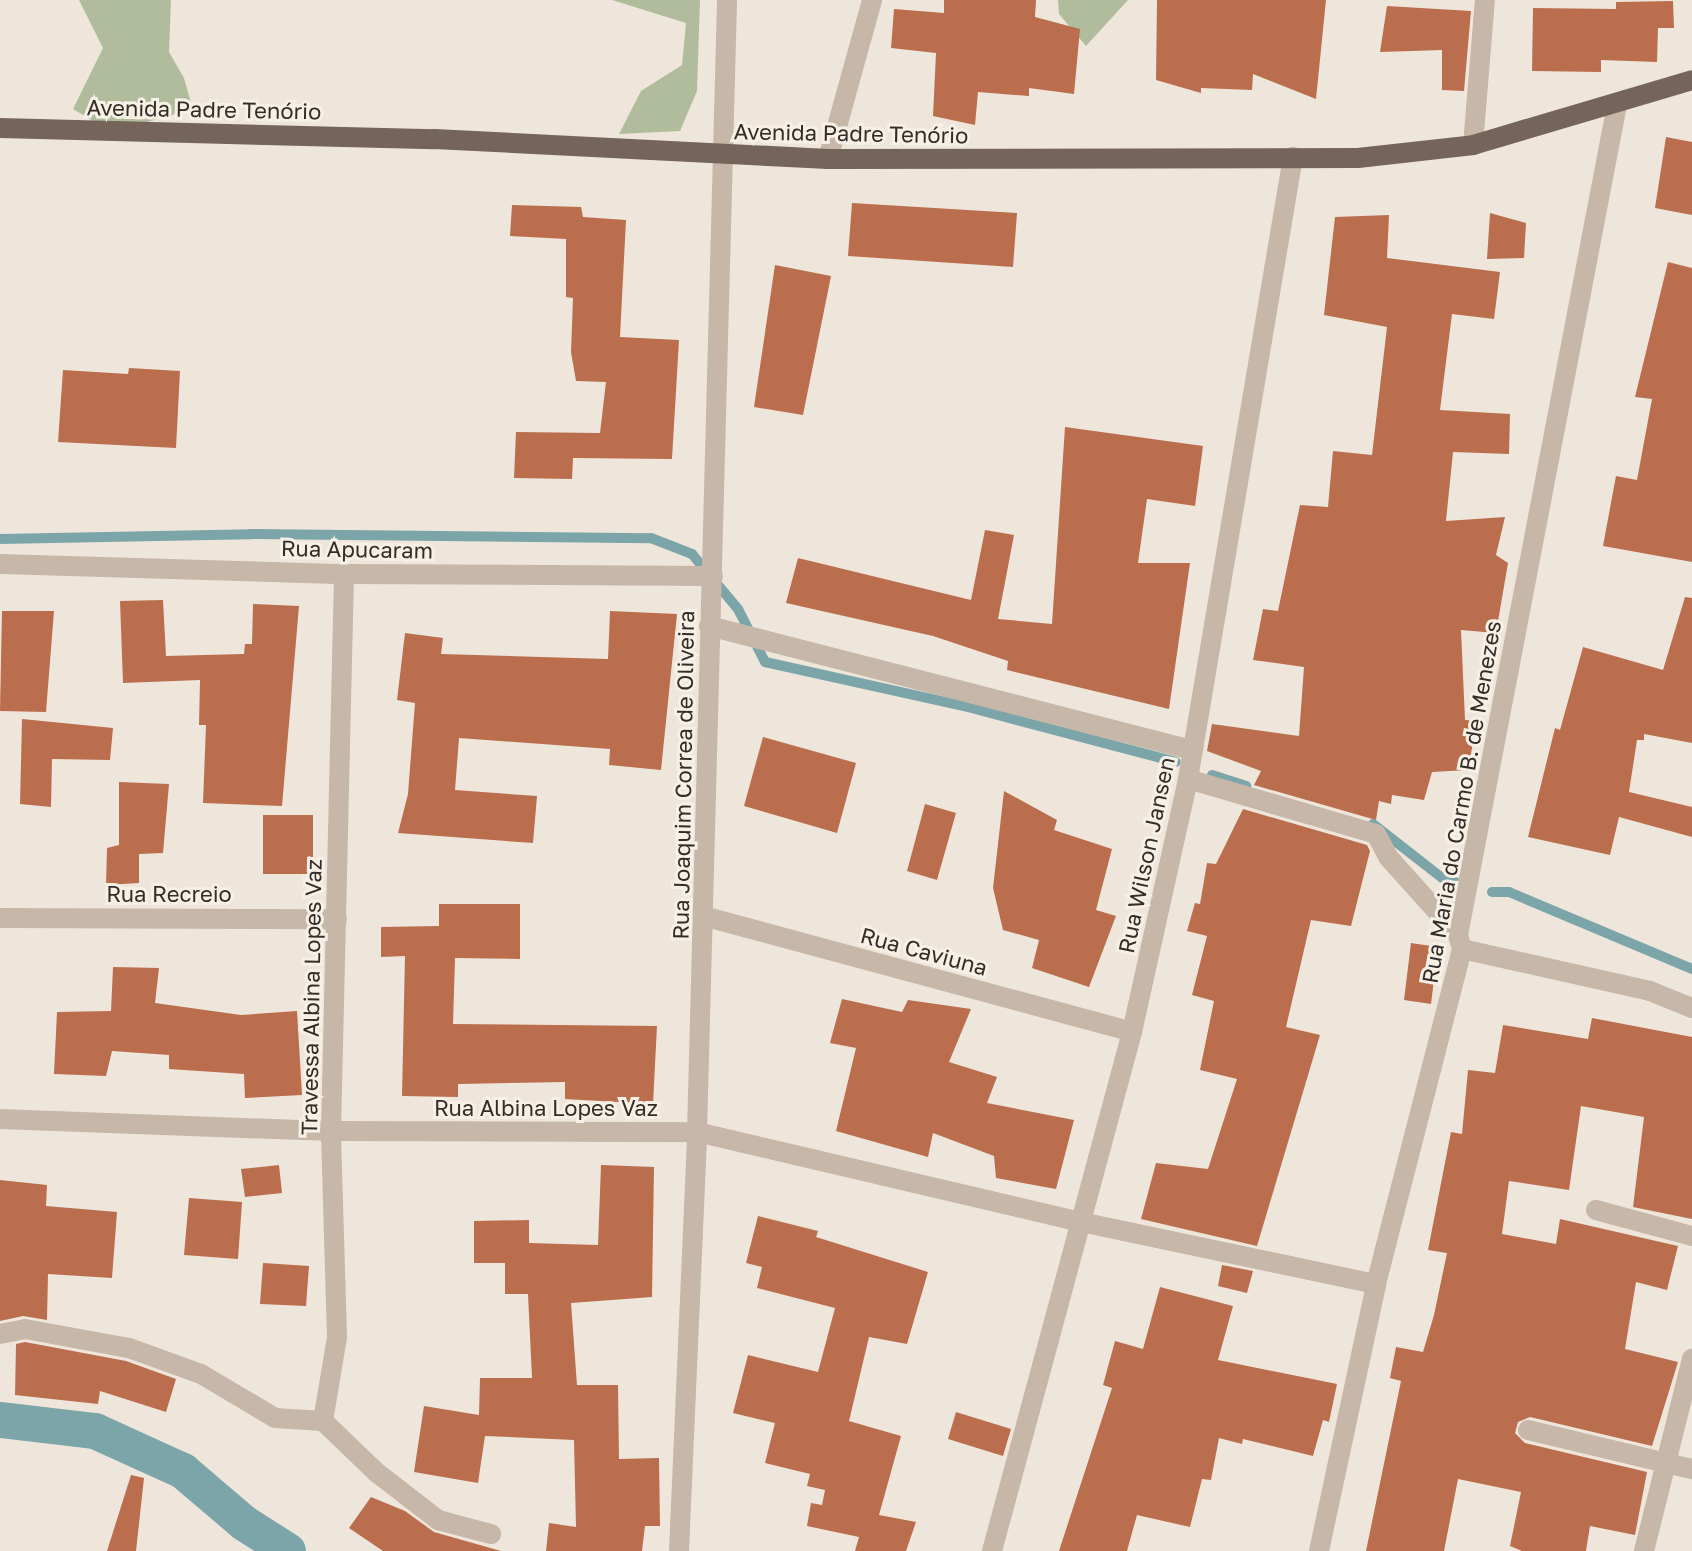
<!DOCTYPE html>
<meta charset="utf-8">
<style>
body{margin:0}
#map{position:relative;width:1692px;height:1551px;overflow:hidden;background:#efe6db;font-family:"Golos Text",sans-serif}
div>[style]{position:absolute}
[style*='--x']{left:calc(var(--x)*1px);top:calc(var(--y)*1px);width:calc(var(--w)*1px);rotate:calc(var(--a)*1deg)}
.green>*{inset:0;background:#b0bc9c}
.stream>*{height:10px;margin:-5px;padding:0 5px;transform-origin:5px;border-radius:5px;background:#7ca5a9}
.canal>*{height:36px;margin:-18px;padding:0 18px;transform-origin:18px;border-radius:18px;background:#7ca5a9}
.building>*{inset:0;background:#ba6e4d}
.minor>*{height:20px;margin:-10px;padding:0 10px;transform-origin:10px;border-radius:10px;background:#c6b7a8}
.major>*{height:20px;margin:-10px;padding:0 10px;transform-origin:10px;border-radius:10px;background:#74645a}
span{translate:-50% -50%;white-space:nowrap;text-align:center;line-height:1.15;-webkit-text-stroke:6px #f7f0e6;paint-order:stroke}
.street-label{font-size:22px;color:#332c27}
</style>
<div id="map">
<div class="green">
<div style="clip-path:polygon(79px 0,171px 0,169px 52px,184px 78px,191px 103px,171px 116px,110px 131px,73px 109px,103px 48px)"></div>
<div style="clip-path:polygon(612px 0,700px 0,697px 91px,680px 131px,619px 134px,641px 91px,682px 65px,686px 23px)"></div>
<div style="clip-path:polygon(1058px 0,1128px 0,1086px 46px,1059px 14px)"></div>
</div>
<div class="stream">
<div style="--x:0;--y:539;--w:251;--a:-1.1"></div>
<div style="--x:251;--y:534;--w:400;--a:0.6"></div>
<div style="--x:651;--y:538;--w:44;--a:21.3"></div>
<div style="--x:692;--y:554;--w:72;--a:50.1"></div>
<div style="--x:738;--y:609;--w:59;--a:63"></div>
<div style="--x:765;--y:662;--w:204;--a:12.5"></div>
<div style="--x:964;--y:706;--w:219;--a:14.8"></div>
<div style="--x:1212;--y:775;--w:36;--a:18"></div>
<div style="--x:1373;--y:824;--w:88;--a:38"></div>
<div style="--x:1442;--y:878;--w:14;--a:17"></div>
<div style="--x:1492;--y:892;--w:17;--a:0"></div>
<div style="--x:1509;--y:892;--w:199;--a:22.8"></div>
</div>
<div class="canal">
<div style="--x:0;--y:1420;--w:96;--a:6.6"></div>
<div style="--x:95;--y:1431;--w:97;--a:24.4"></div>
<div style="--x:183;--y:1471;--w:80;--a:40.4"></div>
<div style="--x:244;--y:1523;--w:52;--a:32.5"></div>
</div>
<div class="building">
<div style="clip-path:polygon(944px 0,1036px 0,1035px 17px,1080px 29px,1074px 94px,1029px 88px,1029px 96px,978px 92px,975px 125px,933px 116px,936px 53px,891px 48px,894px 9px,944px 13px)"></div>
<div style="clip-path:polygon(1157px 0,1326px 0,1316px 99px,1253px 74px,1252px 90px,1201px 88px,1201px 93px,1156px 80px)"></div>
<div style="clip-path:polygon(1673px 1px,1674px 28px,1658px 28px,1657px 62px,1601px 60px,1601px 72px,1532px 71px,1533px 8px,1616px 9px,1616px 2px)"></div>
<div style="clip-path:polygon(1387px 6px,1471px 11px,1464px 91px,1442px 90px,1442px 50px,1380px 52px)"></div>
<div style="clip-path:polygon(1666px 137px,1692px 142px,1692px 215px,1655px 208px)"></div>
<div style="clip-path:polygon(852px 203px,1017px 213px,1013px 267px,848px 256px)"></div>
<div style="clip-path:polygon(512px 205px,581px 207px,583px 217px,626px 220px,620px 337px,679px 340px,672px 459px,573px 458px,572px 479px,514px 478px,516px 432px,600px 433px,606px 382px,576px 381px,571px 352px,573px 298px,566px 297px,566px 239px,510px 236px)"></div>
<div style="clip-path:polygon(1490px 213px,1526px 223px,1524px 258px,1487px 259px)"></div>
<div style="clip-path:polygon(1389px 215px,1387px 258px,1500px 272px,1494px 319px,1452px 314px,1440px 410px,1510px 414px,1509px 454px,1453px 452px,1446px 521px,1505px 517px,1496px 555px,1508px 563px,1496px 633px,1461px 630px,1465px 720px,1477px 721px,1468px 770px,1432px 772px,1424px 800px,1392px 795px,1391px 804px,1379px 801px,1376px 820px,1254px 785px,1261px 771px,1207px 751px,1212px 724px,1299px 736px,1304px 667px,1253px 660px,1263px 609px,1278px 611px,1300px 505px,1328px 507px,1333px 451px,1372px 455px,1387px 327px,1324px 315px,1335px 217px)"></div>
<div style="clip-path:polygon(1668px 262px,1692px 268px,1692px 562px,1603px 546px,1616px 476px,1637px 480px,1652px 399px,1635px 397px)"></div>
<div style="clip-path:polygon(775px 265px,831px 276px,803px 415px,754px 407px)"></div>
<div style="clip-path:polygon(129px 368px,180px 371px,176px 448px,58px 442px,63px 370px,128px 374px)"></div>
<div style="clip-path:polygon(1065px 427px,1203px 446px,1195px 506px,1147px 499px,1138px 563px,1190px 563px,1169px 709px,1007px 670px,1008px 661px,933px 636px,786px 603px,798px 558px,971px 600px,985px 530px,1014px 535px,998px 619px,1052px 624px)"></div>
<div style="clip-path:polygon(1685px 597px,1692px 598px,1692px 743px,1644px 734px,1644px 740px,1637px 740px,1629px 792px,1692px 807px,1692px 837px,1619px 817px,1610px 855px,1528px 837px,1555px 728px,1560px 730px,1583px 647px,1663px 670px)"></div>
<div style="clip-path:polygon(163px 600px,166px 656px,244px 654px,245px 644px,252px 644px,253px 604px,299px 606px,282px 806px,203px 803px,206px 725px,199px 725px,200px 680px,123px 683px,120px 601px)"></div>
<div style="clip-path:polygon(2px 611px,54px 611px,46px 712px,0 711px)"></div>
<div style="clip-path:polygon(610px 611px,677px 614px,661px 770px,609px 765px,610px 749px,459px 738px,455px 790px,537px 796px,533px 843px,398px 833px,408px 794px,415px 703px,397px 700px,405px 633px,443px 638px,441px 654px,608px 659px)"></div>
<div style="clip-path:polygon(22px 719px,113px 728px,110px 760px,52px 759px,51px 807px,20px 804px)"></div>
<div style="clip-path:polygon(763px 737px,856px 763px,837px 833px,744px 806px)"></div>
<div style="clip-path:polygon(119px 782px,169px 784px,163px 853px,139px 854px,139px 883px,106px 885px,107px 848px,119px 845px)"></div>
<div style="clip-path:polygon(1004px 791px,1057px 820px,1054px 830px,1112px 849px,1096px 910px,1116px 916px,1089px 987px,1032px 968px,1039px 940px,1003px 930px,993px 888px)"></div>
<div style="clip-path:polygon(925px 804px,956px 813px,937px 880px,907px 871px)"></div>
<div style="clip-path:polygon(1243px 809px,1367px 845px,1370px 851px,1351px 926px,1311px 920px,1286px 1027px,1320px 1035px,1257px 1246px,1141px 1219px,1156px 1163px,1208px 1169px,1237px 1079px,1200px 1070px,1214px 1001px,1192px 995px,1207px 936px,1187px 931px,1195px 903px,1200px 904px,1207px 863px,1216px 864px)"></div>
<div style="clip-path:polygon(263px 815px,313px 815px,313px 874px,263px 874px)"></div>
<div style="clip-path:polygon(439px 904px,520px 904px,520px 959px,455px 958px,453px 1024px,657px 1026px,653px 1104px,565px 1099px,565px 1082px,458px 1084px,458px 1097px,402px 1096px,405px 956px,381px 957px,381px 927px,439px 926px)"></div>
<div style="clip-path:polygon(1411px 943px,1438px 947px,1431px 1004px,1404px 1000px)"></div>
<div style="clip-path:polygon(113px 967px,159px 968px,155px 1003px,241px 1015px,297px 1011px,302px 1095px,245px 1098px,244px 1074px,169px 1069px,169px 1055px,112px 1051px,106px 1076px,54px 1074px,57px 1012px,111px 1011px)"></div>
<div style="clip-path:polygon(842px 999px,902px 1012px,908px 1000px,971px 1009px,949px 1062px,997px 1077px,987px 1103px,1074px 1120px,1056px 1189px,996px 1178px,994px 1156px,933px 1133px,928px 1157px,836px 1131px,856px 1048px,830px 1043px)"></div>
<div style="clip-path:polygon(1592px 1018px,1692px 1037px,1692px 1219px,1633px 1207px,1644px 1117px,1581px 1106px,1569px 1190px,1509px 1181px,1502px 1234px,1556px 1244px,1560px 1219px,1678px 1246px,1667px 1290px,1636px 1282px,1625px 1349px,1678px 1362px,1652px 1446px,1530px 1417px,1518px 1422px,1515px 1433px,1525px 1443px,1647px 1472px,1635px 1535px,1590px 1526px,1586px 1551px,1522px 1551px,1510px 1546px,1521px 1492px,1458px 1479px,1444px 1551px,1366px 1551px,1401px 1381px,1390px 1378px,1396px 1347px,1423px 1352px,1434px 1315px,1447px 1253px,1428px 1250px,1451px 1132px,1462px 1134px,1468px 1070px,1495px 1073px,1503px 1025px,1588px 1039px)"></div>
<div style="clip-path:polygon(279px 1165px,282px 1193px,245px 1197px,241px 1169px)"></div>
<div style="clip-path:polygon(601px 1165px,654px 1167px,652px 1297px,571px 1303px,577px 1385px,618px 1385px,619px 1459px,659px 1458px,660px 1526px,645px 1526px,642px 1551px,546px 1551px,549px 1523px,576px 1527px,574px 1440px,485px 1436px,478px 1483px,414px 1472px,424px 1406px,479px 1415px,480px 1378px,532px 1378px,528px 1294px,505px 1294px,505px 1263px,474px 1263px,474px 1221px,529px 1220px,529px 1243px,598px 1245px)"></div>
<div style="clip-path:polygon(0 1180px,47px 1185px,46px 1206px,117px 1212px,112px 1278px,48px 1274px,47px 1320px,23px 1316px,0 1321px)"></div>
<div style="clip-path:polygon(189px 1198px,242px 1202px,238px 1259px,184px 1255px)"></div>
<div style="clip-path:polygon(758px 1216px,818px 1231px,816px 1237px,928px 1272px,907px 1344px,869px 1337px,849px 1421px,901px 1436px,879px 1515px,916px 1522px,906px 1551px,855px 1551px,859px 1537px,807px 1526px,811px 1503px,822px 1505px,825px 1490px,807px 1486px,810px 1474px,765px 1463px,775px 1423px,733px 1413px,748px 1355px,818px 1372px,835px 1308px,757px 1288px,762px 1267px,746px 1263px)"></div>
<div style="clip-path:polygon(263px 1263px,309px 1266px,306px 1306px,260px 1304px)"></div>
<div style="clip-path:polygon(1222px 1265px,1253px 1271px,1247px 1293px,1218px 1286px)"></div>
<div style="clip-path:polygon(1160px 1287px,1233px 1306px,1218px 1360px,1337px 1384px,1329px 1422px,1323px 1420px,1313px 1456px,1243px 1439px,1242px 1444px,1219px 1438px,1211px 1480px,1202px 1479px,1190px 1527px,1137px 1515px,1127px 1551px,1059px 1551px,1112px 1388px,1103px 1385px,1115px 1341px,1143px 1349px)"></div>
<div style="clip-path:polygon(25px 1342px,126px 1361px,176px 1379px,166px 1412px,100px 1391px,98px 1404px,15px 1395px,16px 1344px)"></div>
<div style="clip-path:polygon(956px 1412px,1011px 1429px,1003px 1456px,948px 1439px)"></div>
<div style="clip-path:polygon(131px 1475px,144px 1478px,136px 1551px,107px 1551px)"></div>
<div style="clip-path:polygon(371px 1497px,405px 1511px,434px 1532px,501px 1551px,383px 1551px,349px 1528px)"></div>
</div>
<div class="minor">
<div style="--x:1473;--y:145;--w:145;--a:-85.3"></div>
<div style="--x:828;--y:159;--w:165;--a:-74.5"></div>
<div style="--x:0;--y:564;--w:344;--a:1.7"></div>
<div style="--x:344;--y:574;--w:369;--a:0.3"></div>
<div style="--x:709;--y:626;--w:499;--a:14.4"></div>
<div style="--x:1188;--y:779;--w:196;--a:16.3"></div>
<div style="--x:1376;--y:834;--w:27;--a:62"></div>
<div style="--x:1389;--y:858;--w:103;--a:48.1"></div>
<div style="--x:703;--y:916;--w:444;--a:15.1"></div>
<div style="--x:0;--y:918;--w:337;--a:0.2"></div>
<div style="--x:1462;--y:949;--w:193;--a:12.6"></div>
<div style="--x:1650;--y:991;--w:45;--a:22"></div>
<div style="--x:0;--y:1119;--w:331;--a:2.1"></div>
<div style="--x:331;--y:1131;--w:366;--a:0.2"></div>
<div style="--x:697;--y:1132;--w:394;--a:13.2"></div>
<div style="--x:1081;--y:1222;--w:301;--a:11.9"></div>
<div style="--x:1596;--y:1210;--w:99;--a:15.2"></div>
<div style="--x:0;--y:1334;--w:25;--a:-11"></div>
<div style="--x:25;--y:1329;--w:106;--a:10.4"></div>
<div style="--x:129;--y:1348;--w:77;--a:19.9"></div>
<div style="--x:201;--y:1374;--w:86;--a:30.7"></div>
<div style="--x:275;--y:1418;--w:48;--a:3.6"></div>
<div style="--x:323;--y:1421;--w:74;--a:43.9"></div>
<div style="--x:376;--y:1472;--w:78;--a:37.7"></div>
<div style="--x:438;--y:1520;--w:55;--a:14.8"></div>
<div style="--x:323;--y:1421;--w:85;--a:-80.5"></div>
<div style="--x:337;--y:1337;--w:206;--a:-91.7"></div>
<div style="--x:331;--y:1131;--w:557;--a:-88.66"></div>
<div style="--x:1528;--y:1430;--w:169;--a:13.4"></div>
<div style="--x:679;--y:1551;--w:419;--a:-87.5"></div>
<div style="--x:697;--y:1132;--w:1132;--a:-88.48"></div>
<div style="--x:992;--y:1551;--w:538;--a:-74.9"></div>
<div style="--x:1132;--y:1032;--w:259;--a:-77.5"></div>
<div style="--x:1188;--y:779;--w:631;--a:-80.42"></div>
<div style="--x:1319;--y:1551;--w:273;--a:-77.9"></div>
<div style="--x:1376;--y:1284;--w:346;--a:-75.6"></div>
<div style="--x:1462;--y:949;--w:15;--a:-106"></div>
<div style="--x:1458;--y:935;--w:845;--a:-79.16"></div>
<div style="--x:1644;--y:1551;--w:198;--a:-76"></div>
</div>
<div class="major">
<div style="--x:0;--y:128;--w:434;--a:1.5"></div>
<div style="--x:434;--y:139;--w:395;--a:2.9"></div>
<div style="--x:828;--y:159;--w:530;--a:-0.11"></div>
<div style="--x:1358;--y:158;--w:116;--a:-6.4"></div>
<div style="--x:1473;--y:145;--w:228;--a:-16.5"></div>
</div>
<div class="street-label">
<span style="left:204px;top:109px;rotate:1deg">Avenida Padre Tenório</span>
<span style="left:851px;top:133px;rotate:1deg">Avenida Padre Tenório</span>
<span style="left:357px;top:549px;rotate:1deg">Rua Apucaram</span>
<span style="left:683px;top:775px;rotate:-89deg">Rua Joaquim Correa de Oliveira</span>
<span style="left:1461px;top:802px;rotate:-80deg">Rua Maria do Carmo B. de Menezes</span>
<span style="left:1146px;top:855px;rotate:-78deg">Rua Wilson Jansen</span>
<span style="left:169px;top:894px">Rua Recreio</span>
<span style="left:924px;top:951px;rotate:15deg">Rua Caviuna</span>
<span style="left:311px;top:997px;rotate:-89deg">Travessa Albina Lopes Vaz</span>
<span style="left:546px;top:1108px">Rua Albina Lopes Vaz</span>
</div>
</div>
